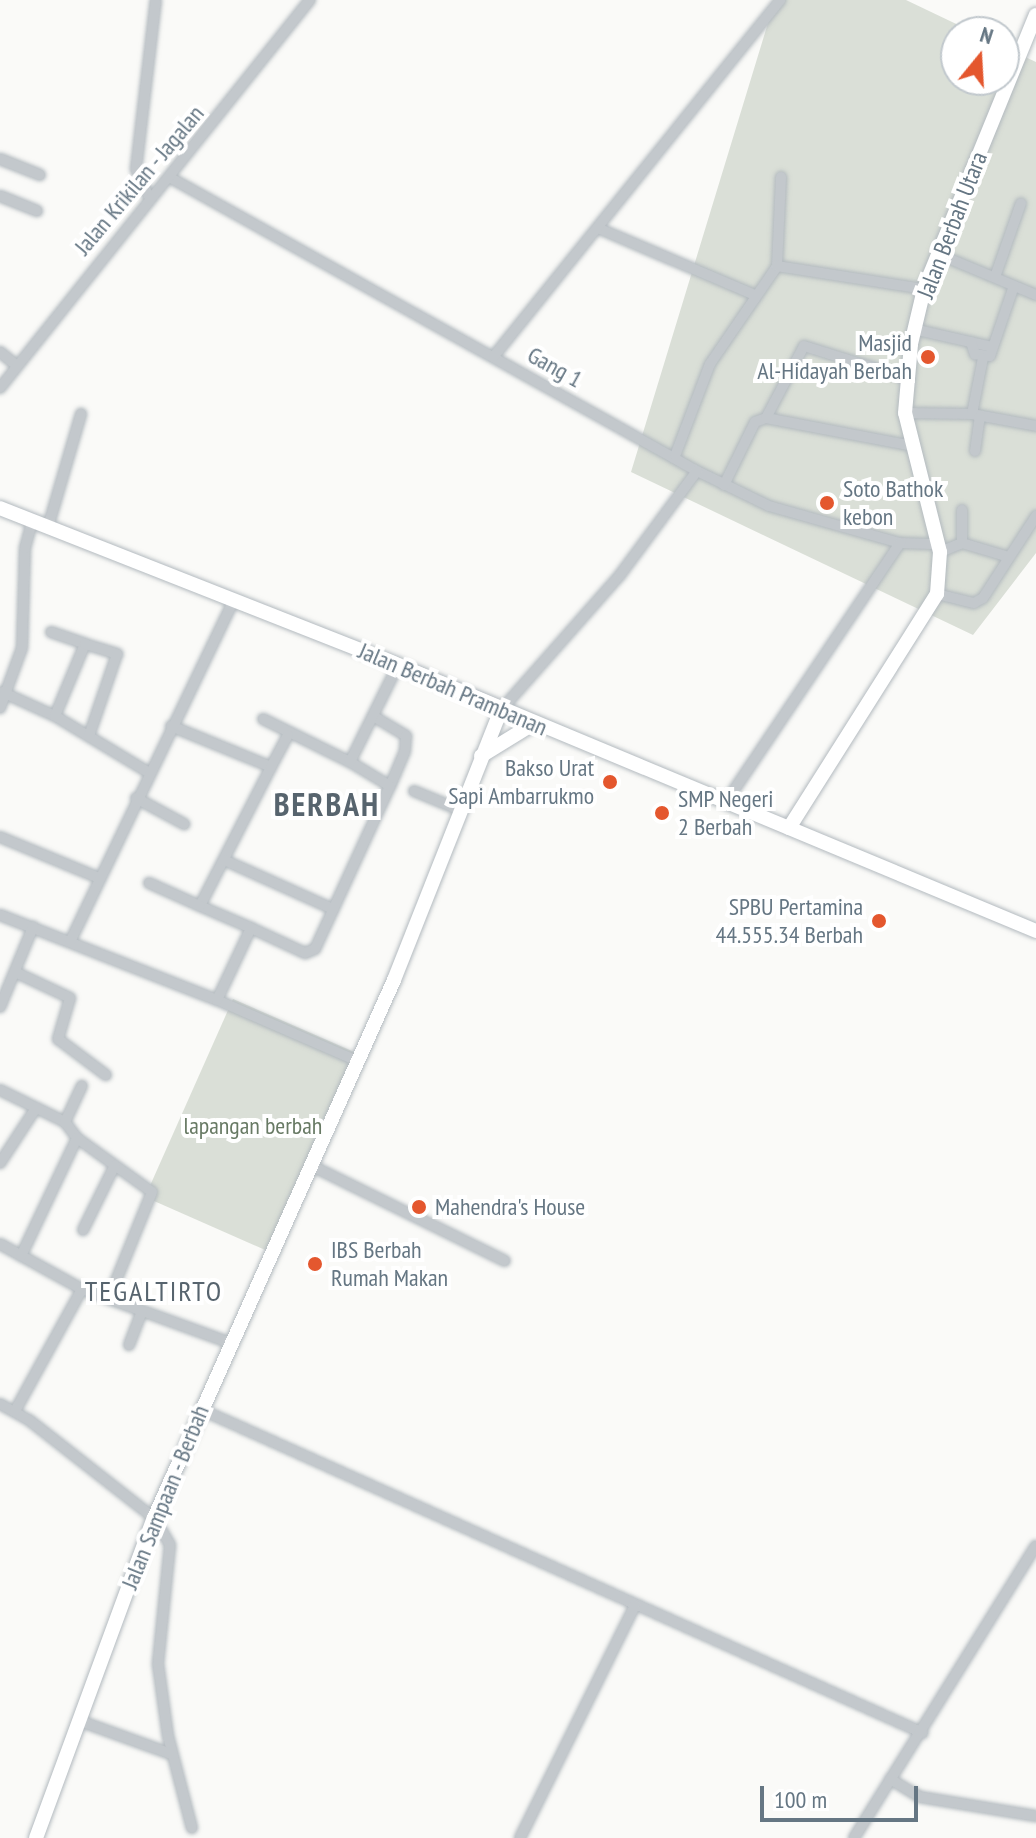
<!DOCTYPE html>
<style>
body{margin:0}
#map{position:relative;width:1036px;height:1838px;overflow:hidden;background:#fafaf8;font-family:"PT Sans Narrow",sans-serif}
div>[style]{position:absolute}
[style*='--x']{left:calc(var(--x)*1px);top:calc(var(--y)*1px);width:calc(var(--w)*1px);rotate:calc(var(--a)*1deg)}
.green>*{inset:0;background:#dadfd7}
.roads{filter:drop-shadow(0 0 2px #b3babf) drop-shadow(0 0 2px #b3babf)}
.street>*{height:10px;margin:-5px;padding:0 5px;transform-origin:5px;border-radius:5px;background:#c3c8cc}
.secondary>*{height:14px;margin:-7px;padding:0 7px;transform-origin:7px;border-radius:7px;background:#fff}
.dots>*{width:22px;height:22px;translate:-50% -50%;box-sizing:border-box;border:4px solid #fff;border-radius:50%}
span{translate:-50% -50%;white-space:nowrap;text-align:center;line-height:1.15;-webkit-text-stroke:8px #fff;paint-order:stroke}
.street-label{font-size:24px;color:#657683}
.poi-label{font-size:24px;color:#657683}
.right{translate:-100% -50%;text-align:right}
.left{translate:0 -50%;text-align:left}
.park-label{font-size:24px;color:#687a64}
.quarter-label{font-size:28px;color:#57646e;letter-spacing:2px}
.district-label{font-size:32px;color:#57646e;font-weight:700;letter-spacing:2px}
.north{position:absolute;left:940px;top:16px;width:80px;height:80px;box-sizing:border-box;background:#fff;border:2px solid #c1c8cd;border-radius:50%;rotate:18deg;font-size:22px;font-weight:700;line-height:32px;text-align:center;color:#657683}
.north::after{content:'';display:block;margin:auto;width:28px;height:36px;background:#e4572e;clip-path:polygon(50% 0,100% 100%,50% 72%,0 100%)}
.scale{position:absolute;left:760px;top:1786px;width:158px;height:36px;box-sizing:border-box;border:4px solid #657683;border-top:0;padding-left:10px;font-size:24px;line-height:28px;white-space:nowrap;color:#657683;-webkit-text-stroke:6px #fff;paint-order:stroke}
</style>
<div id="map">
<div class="green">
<div style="clip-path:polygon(775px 0,906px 0,973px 32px,956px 32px,956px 80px,1004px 80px,1004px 47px,1036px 62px,1036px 553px,973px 635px,631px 472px)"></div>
<div style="clip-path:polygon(233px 999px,361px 1055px,272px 1253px,145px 1197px)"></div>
</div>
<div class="roads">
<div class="street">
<div style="--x:0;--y:159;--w:43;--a:21.8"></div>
<div style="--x:169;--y:177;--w:604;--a:29.11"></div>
<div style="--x:697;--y:471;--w:80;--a:25.9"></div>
<div style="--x:769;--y:506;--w:136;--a:15.8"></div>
<div style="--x:900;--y:543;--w:38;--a:2"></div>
<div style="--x:0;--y:196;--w:40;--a:22"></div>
<div style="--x:150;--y:199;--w:33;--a:-115"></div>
<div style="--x:136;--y:169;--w:170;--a:-83.3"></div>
<div style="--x:600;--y:229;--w:168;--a:23.1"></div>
<div style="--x:938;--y:254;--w:106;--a:22.7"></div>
<div style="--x:777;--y:266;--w:89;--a:-87.4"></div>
<div style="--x:995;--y:277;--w:78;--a:-70.6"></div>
<div style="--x:913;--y:329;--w:81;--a:12.8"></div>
<div style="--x:971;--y:342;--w:13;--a:72"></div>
<div style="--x:975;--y:354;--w:15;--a:8"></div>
<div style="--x:990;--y:356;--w:74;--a:-71.1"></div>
<div style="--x:0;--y:352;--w:22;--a:39"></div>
<div style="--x:494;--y:356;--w:457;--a:-51.2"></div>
<div style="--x:0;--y:388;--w:497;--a:-51.4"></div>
<div style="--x:905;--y:413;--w:67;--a:0.9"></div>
<div style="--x:972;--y:414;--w:65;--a:10.6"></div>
<div style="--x:972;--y:414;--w:57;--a:-78.9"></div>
<div style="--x:766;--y:418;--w:150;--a:10.8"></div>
<div style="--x:975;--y:451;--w:35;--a:-82"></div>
<div style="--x:675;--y:456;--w:98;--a:-69.2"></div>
<div style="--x:710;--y:364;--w:119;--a:-55.6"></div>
<div style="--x:777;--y:266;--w:149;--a:8.9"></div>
<div style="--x:724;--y:485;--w:70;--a:-63.8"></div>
<div style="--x:755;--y:422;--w:12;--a:-20"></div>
<div style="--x:766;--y:418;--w:81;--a:-62.2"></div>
<div style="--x:804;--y:346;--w:107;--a:17.4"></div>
<div style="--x:962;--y:510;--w:33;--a:90"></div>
<div style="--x:48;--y:527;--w:118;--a:-73.7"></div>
<div style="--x:940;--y:552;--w:24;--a:-22"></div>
<div style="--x:962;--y:543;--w:49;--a:16.6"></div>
<div style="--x:937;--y:594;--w:38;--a:14"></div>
<div style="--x:974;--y:603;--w:10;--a:-29"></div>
<div style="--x:983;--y:598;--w:98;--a:-57.1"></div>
<div style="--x:51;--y:632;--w:36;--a:19"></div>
<div style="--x:2;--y:692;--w:58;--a:24.4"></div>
<div style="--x:55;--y:716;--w:109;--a:31.1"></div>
<div style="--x:0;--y:708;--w:64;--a:-69.9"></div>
<div style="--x:22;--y:648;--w:100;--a:-88.3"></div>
<div style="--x:25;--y:548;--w:28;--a:-75"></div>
<div style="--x:501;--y:710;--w:180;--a:-48.6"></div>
<div style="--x:620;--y:575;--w:129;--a:-53.5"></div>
<div style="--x:55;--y:716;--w:78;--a:-67.4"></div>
<div style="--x:85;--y:644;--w:34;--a:17"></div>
<div style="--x:117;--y:654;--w:87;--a:108.9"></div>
<div style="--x:373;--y:716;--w:39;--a:31"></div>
<div style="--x:406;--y:736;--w:15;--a:94"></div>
<div style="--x:405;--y:751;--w:38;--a:113"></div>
<div style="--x:263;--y:719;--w:97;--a:26.3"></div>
<div style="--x:171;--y:726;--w:108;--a:22.3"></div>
<div style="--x:271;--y:767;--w:156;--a:117.1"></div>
<div style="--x:200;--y:906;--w:56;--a:23.3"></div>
<div style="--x:271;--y:767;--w:36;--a:-62"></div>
<div style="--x:414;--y:791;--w:50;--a:22.4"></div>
<div style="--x:136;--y:798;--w:55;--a:28.4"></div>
<div style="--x:726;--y:802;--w:312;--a:-56.1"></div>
<div style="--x:0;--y:837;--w:107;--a:22.5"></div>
<div style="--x:224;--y:860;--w:120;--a:24.2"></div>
<div style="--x:149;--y:883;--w:56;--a:24.3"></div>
<div style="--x:0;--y:915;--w:233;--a:21.4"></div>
<div style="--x:217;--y:1000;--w:153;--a:23.5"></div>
<div style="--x:70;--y:942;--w:380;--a:-64.4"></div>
<div style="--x:15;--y:972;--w:61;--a:25.3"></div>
<div style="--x:70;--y:998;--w:43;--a:106.3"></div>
<div style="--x:58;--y:1039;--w:60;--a:36.9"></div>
<div style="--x:217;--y:1000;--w:80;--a:-64.7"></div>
<div style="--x:251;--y:928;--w:60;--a:24.8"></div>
<div style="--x:305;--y:953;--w:11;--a:-22"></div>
<div style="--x:315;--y:949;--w:179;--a:-65.3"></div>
<div style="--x:390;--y:786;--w:47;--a:-149"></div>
<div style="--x:350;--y:762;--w:108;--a:-63.7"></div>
<div style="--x:0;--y:1007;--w:87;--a:-67.6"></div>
<div style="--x:0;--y:1090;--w:72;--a:26.2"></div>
<div style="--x:65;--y:1122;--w:20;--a:53"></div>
<div style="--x:77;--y:1138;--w:92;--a:35.8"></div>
<div style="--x:152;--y:1192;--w:114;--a:112.1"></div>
<div style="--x:65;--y:1122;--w:40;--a:-65"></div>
<div style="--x:0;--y:1163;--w:66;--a:-56.8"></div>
<div style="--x:310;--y:1165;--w:217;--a:26.2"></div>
<div style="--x:83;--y:1230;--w:72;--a:-63.8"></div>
<div style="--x:0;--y:1244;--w:94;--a:28.8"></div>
<div style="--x:82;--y:1289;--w:158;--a:20"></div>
<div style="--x:21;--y:1256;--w:131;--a:-64.6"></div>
<div style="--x:129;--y:1345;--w:36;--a:-69"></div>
<div style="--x:0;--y:1404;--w:33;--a:29"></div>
<div style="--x:29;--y:1420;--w:159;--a:38.1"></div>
<div style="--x:200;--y:1409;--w:792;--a:24.14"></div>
<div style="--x:15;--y:1411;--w:139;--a:-61.2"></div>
<div style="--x:150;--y:1527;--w:13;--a:18"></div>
<div style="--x:162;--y:1531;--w:16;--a:60"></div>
<div style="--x:170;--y:1545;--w:120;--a:95.8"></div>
<div style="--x:158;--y:1664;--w:73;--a:82.1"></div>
<div style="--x:168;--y:1736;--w:95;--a:75.4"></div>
<div style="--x:80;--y:1721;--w:97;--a:19.9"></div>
<div style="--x:890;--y:1779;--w:35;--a:31"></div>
<div style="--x:920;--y:1797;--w:118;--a:9.3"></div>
<div style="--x:520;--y:1838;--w:260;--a:-63.7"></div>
<div style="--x:854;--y:1838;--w:344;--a:-58.1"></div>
</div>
<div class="secondary">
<div style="--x:0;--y:508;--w:428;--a:21.5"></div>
<div style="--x:398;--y:665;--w:691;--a:22.63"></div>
<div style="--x:481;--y:756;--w:61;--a:-31.6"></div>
<div style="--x:789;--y:828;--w:277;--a:-57.7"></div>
<div style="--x:937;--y:594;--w:42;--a:-85.9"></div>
<div style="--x:940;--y:552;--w:143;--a:-104.1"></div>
<div style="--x:905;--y:413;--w:69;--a:-85"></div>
<div style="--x:911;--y:344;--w:57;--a:-76.7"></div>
<div style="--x:924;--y:289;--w:296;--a:-67.8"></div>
<div style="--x:36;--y:1838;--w:341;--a:-69.8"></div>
<div style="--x:154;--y:1518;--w:589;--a:-65.96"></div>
<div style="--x:394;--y:980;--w:290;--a:-68.4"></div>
</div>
</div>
<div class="dots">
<div style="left:928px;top:357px;background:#e4572e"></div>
<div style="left:827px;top:503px;background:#e4572e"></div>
<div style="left:610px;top:782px;background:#e4572e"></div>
<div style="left:662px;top:813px;background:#e4572e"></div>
<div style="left:879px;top:921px;background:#e4572e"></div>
<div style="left:419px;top:1207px;background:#e4572e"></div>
<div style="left:315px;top:1264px;background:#e4572e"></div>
</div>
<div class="street-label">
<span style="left:139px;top:180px;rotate:-50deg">Jalan Krikilan - Jagalan</span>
<span style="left:952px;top:225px;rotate:-69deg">Jalan Berbah Utara</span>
<span style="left:555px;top:367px;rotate:29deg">Gang 1</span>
<span style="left:453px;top:689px;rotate:23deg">Jalan Berbah Prambanan</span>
<span style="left:165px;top:1497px;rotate:-68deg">Jalan Sampaan - Berbah</span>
</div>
<div class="poi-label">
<span class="right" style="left:912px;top:357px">Masjid<br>Al-Hidayah Berbah</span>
<span class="left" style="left:843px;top:503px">Soto Bathok<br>kebon</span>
<span class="right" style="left:594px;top:782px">Bakso Urat<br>Sapi Ambarrukmo</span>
<span class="left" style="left:678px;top:813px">SMP Negeri<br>2 Berbah</span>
<span class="right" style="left:863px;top:921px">SPBU Pertamina<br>44.555.34 Berbah</span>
<span class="left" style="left:435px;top:1207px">Mahendra's House</span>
<span class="left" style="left:331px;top:1264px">IBS Berbah<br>Rumah Makan</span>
</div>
<div class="park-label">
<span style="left:253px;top:1126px">lapangan berbah</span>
</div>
<div class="quarter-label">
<span style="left:154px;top:1291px">TEGALTIRTO</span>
</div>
<div class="district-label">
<span style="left:327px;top:804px">BERBAH</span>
</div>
<div class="north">N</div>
<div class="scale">100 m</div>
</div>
